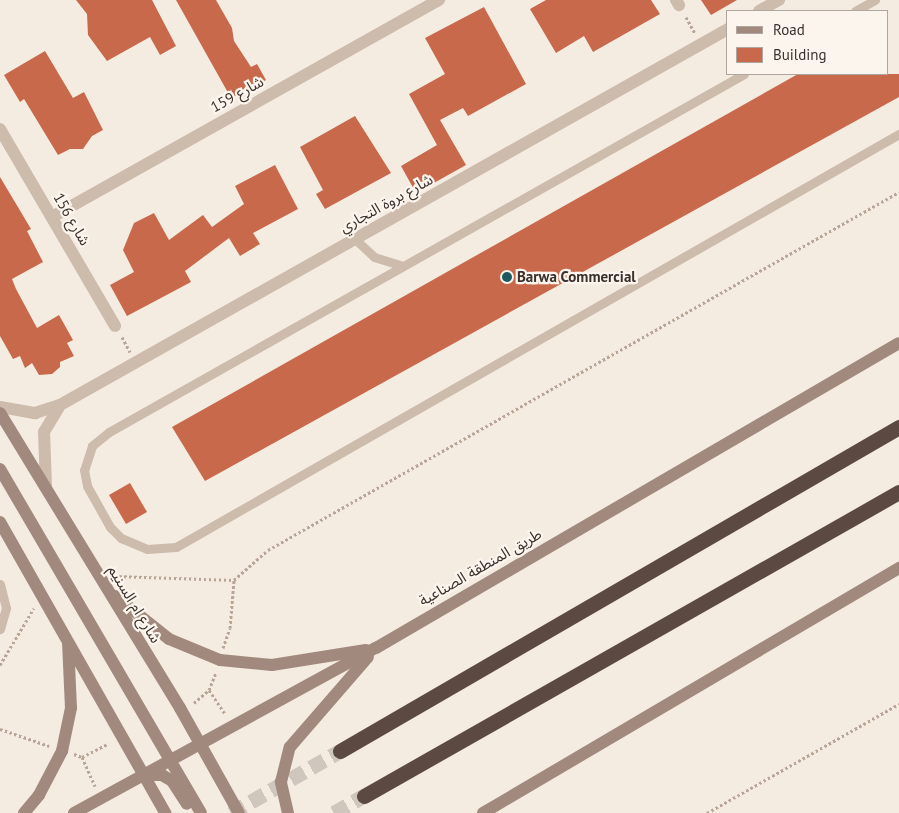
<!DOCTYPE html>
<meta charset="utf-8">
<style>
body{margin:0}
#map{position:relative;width:899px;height:813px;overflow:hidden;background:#f4ebe1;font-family:"PT Sans","Noto Sans Arabic",sans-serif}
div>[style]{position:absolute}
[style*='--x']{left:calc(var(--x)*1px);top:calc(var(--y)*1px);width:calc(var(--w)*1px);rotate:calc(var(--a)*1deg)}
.building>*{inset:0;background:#c8694b}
.highway-tunnel>*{height:15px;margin-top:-7.5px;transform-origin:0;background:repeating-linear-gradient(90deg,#cfc6bd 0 15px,transparent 0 23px)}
.path>*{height:3px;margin-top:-1.5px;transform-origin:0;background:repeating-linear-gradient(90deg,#b9a596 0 2.5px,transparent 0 5px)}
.lane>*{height:9px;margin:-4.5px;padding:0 4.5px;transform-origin:4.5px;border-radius:4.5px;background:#cdbbac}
.street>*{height:12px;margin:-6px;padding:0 6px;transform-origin:6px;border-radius:6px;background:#cdbbac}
.secondary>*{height:12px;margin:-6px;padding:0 6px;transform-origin:6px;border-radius:6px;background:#a18a7d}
.highway>*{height:15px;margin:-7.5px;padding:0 7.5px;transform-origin:7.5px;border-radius:7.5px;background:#5c4a42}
.dots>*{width:14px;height:14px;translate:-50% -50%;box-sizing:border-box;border:2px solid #fbf5ee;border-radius:50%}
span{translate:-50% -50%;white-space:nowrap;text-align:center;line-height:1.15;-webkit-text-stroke:4.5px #fbf5ee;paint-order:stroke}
.street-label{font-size:15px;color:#3b302b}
.poi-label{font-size:15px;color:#3b302b;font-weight:700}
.left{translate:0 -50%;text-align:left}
.legend{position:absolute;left:726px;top:10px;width:162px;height:65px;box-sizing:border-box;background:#fbf5ee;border:1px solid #aea6a0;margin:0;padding:6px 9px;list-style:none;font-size:15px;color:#3b302b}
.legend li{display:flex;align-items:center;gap:10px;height:25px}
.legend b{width:25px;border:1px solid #aea6a0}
</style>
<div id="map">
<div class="building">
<div style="clip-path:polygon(76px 0,152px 0,176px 46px,160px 55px,150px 37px,107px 61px,88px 35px,87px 14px)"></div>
<div style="clip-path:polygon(176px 0,216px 0,232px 28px,234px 41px,251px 67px,257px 64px,266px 80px,231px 98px)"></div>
<div style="clip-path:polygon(546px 0,651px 0,660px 14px,593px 52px,584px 36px,556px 53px,530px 9px)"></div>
<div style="clip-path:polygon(701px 0,737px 0,711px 15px)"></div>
<div style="clip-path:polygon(484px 7px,526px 84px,468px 116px,463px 108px,440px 120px,466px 165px,416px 193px,401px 166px,437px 145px,409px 94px,445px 74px,425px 38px)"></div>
<div style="clip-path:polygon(45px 51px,73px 98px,84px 92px,103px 130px,92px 136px,83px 149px,70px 149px,58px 155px,24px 99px,20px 102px,4px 75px)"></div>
<div style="clip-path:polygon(798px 74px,899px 74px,899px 97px,205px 481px,172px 427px)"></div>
<div style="clip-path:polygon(355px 116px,391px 173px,325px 209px,316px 194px,323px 190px,300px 147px)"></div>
<div style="clip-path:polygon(275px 165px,298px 209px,253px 233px,260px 244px,240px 256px,229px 238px,185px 271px,191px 282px,127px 316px,110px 285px,134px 272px,123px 250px,134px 223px,154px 213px,169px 240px,203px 215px,212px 227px,244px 204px,235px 186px)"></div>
<div style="clip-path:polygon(0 177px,31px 229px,27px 231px,43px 262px,12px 279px,16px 289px,37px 328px,59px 315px,73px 340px,67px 343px,74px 356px,60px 362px,60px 367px,52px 374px,39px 375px,32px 363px,25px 368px,20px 356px,13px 359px,0 336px)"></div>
<div style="clip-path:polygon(130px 483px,147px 512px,126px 524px,109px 495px)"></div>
</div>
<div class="highway-tunnel">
<div style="--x:231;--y:813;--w:125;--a:-29.6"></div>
<div style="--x:334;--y:813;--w:34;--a:-30"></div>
</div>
<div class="path">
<div style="--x:686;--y:17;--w:18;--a:61"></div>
<div style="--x:122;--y:337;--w:17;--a:62"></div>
<div style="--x:114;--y:576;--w:120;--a:1.9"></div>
<div style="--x:223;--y:648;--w:21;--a:-71"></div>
<div style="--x:230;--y:628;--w:48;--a:-85.2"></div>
<div style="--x:234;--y:580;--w:45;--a:-41.4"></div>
<div style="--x:268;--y:550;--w:725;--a:-29.57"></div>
<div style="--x:0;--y:665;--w:66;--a:-59.2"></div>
<div style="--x:209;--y:690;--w:29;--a:56"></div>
<div style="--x:194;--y:703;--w:20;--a:-41"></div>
<div style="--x:209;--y:690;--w:18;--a:-68"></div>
<div style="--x:0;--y:729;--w:52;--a:19.1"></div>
<div style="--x:74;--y:754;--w:9;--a:21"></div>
<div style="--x:82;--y:757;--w:30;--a:-27"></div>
<div style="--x:82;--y:757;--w:32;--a:66"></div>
<div style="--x:707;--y:813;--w:221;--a:-29.6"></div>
</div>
<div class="lane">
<div style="--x:855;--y:11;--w:23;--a:-29"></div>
<div style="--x:744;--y:74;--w:729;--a:150.59"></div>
<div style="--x:109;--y:432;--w:22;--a:141"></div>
<div style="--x:92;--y:446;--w:25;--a:108"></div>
<div style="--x:84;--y:470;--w:16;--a:79"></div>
<div style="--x:87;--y:486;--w:47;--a:60.7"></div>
<div style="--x:110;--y:527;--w:16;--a:45"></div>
<div style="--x:121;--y:538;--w:28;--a:23"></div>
<div style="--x:147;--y:549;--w:29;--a:-4"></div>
<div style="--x:176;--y:547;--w:833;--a:-29.74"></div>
<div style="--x:355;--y:239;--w:26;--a:43"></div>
<div style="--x:374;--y:257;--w:28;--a:17"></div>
<div style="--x:0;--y:584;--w:25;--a:76"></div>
<div style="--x:6;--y:608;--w:22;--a:106"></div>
</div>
<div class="street">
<div style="--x:676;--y:0;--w:6;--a:59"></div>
<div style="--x:759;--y:11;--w:23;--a:-29"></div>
<div style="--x:0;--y:129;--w:228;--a:59.7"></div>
<div style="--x:52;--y:217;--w:444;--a:-29.3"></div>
<div style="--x:0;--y:407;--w:36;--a:10"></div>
<div style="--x:35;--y:413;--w:26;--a:-18"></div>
<div style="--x:60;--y:405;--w:767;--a:-29.37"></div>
<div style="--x:46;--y:486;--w:54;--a:-92.1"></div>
<div style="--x:44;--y:432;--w:29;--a:-59"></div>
</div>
<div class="secondary">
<div style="--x:0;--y:413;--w:346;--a:58.6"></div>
<div style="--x:180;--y:708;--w:120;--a:60.7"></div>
<div style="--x:0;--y:469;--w:398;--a:59.7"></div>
<div style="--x:0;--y:522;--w:335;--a:60.4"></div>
<div style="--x:115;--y:596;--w:69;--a:38.5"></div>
<div style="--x:169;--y:639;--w:55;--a:22.4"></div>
<div style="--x:220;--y:660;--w:52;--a:5.5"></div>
<div style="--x:272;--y:665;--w:95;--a:-9.1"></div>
<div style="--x:149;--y:775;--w:13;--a:0"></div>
<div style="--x:162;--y:775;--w:12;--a:31"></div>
<div style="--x:172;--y:781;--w:27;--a:57"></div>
<div style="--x:24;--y:813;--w:23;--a:-50"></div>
<div style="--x:39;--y:795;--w:50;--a:-62.4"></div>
<div style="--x:62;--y:751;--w:44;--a:-78.2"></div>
<div style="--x:71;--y:708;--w:65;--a:-92.6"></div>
<div style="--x:74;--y:813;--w:344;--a:-28.7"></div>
<div style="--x:376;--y:648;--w:605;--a:-30.25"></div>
<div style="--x:288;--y:813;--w:32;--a:-103"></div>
<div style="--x:281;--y:782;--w:36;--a:-76"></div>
<div style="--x:290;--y:747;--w:119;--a:-49.1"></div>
<div style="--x:483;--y:813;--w:483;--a:-30.5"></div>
</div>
<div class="highway">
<div style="--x:340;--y:751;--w:646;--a:-30.1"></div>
<div style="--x:364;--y:796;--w:615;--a:-29.61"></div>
</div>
<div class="dots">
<div style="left:507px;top:277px;background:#1f5a5e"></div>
</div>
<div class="street-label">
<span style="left:237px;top:94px;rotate:-29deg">شارع 159</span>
<span style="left:386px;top:203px;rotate:-29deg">شارع بروة التجاري</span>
<span style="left:72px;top:219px;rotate:60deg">شارع 156</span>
<span style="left:480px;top:567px;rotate:-30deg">طريق المنطقة الصناعية</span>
<span style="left:135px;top:604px;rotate:59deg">شارع ام السنيم</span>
</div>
<div class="poi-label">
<span class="left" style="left:517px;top:277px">Barwa Commercial</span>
</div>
<ul class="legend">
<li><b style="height:6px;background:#a18a7d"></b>Road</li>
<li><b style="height:14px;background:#c8694b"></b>Building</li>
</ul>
</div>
